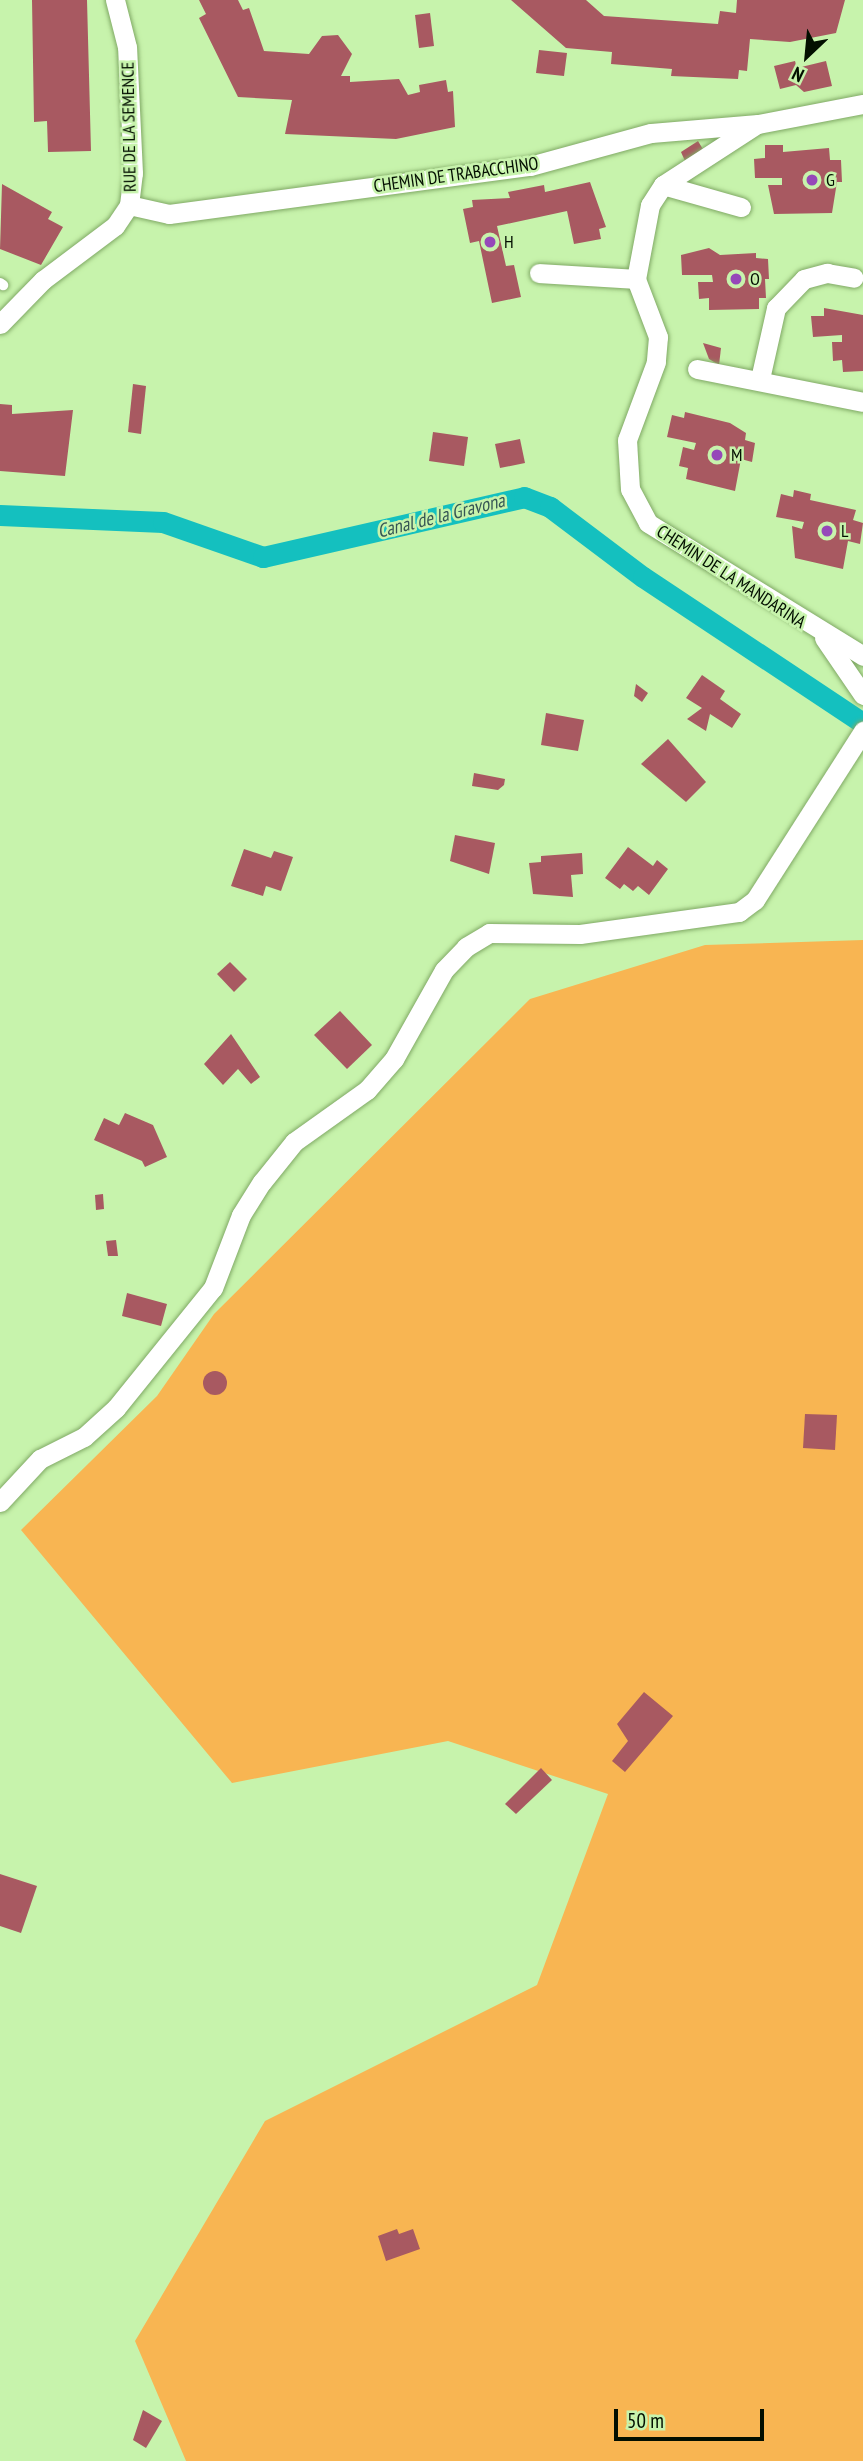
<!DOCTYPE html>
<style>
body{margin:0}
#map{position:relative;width:863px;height:2461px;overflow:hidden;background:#c7f3ac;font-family:"PT Sans Narrow",sans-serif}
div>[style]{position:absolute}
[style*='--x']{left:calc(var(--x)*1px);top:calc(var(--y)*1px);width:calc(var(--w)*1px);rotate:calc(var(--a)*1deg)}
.green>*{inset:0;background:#f8b552}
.canal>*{height:21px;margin:-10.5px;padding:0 10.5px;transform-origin:10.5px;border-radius:10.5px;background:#14c0bf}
.building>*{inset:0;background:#a85961}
.round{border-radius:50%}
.roads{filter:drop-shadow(0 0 2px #80a965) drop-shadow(0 0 2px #80a965)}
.service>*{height:10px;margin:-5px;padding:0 5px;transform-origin:5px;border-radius:5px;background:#fff}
.minor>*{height:19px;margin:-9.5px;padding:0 9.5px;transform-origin:9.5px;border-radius:9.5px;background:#fff}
.dots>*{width:19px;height:19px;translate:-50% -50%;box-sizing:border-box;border:4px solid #c7f3ac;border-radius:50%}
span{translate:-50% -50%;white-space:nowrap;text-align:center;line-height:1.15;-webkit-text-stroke:5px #c7f3ac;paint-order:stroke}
.street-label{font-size:18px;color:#030f00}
.poi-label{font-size:18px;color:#030f00}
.left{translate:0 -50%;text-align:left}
.water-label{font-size:19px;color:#355554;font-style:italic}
.north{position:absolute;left:772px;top:21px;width:70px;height:70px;-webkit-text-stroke:5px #c7f3ac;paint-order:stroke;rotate:206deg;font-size:19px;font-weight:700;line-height:28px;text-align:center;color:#030f00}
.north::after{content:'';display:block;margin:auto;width:24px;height:32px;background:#030f00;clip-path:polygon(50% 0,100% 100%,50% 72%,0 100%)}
.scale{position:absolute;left:614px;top:2409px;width:150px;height:32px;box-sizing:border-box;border:4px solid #030f00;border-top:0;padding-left:9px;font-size:21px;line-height:24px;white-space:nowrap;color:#030f00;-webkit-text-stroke:5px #c7f3ac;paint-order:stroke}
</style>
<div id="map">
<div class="green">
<div style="clip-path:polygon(863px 940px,863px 2461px,186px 2461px,135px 2341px,265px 2121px,537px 1985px,608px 1794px,448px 1741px,232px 1783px,21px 1530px,157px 1396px,214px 1314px,530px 999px,705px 945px)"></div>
</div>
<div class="canal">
<div style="--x:0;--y:515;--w:163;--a:2.5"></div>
<div style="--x:163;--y:522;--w:106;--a:19.3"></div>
<div style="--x:263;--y:557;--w:268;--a:-12.9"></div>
<div style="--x:524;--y:497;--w:28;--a:21"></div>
<div style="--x:550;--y:507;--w:116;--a:37"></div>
<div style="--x:643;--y:577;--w:264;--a:33.6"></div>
</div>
<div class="building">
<div style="clip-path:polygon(32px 0,87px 0,91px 151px,48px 152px,47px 121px,34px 122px)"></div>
<div style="clip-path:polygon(199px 0,238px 0,243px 10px,249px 8px,264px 51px,309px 54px,322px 36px,338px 35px,352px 54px,341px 76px,350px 76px,350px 82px,399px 79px,408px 95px,420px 92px,419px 85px,446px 80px,448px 92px,453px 91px,455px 127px,396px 139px,285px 134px,292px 100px,238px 97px,199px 18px,206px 14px)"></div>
<div style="clip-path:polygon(511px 0,586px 0,604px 16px,718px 24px,720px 11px,736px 13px,737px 0,845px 0,836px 33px,790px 42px,750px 39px,747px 71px,739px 70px,738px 79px,671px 76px,672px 69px,611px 64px,612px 52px,566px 48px)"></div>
<div style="clip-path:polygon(430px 13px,434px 46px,419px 48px,415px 15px)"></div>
<div style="clip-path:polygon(539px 50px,567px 53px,564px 76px,536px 73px)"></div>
<div style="clip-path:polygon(795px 61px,797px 68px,826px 61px,832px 86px,804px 92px,796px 85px,780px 89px,774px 66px)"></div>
<div style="clip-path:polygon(698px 141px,704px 151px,685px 161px,681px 152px)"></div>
<div style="clip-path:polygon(765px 145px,783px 145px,783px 152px,829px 148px,830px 160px,841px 160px,842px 182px,837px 182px,832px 213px,774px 214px,768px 185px,782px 185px,782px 178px,755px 178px,754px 159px,765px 158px)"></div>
<div style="clip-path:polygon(590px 182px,606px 227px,599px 229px,601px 239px,574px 244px,567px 211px,497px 226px,506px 266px,514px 265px,521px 297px,492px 303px,479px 241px,470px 243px,463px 209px,473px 207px,472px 200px,510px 198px,508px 192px,544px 185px,545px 192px)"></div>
<div style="clip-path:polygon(2px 184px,52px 212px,48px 219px,63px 227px,41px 265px,0 249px)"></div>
<div style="clip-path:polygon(709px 248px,720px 255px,756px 253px,756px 258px,768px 259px,769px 279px,765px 279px,766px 298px,759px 298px,759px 309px,709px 310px,709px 298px,699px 299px,698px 282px,713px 282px,712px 275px,682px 275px,681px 255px)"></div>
<div style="clip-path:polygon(824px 308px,863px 315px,863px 371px,843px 372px,842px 360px,833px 361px,832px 342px,842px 342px,842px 335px,813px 337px,811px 316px,824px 316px)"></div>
<div style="clip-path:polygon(703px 343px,721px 348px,719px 365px,709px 359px)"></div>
<div style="clip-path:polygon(133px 384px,146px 386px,141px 434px,128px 432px)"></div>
<div style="clip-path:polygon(0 404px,12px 405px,12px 414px,73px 410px,65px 476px,0 471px)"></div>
<div style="clip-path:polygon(685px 412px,730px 423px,746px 433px,745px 440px,755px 443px,752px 462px,741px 459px,735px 491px,686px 479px,688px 468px,679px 466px,683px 447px,694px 450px,696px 443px,667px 437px,672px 415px,684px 418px)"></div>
<div style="clip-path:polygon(433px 432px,468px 437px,464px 466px,429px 461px)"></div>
<div style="clip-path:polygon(520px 439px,525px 463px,500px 468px,495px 444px)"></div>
<div style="clip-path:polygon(794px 490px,811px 494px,810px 500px,856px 510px,853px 520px,863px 523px,860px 544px,848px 541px,843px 569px,795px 558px,792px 526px,802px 529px,804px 522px,776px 517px,781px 494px,793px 497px)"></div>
<div style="clip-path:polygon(702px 675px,725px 691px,720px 699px,741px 714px,732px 728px,710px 714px,706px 731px,687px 719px,702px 708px,686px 698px)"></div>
<div style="clip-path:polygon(636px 684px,648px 693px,642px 702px,634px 696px)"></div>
<div style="clip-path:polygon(546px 713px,584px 720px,578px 751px,541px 745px)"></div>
<div style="clip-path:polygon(668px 739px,706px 782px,686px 802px,641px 764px)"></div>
<div style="clip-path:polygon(474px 773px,505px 779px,504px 785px,498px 790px,472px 786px)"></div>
<div style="clip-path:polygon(455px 835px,495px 843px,489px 874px,450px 861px)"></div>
<div style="clip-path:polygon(628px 847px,653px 866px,657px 860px,668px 869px,649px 895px,638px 886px,633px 891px,624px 884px,620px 889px,605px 878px)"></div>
<div style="clip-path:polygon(244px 849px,271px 858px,274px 851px,293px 857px,281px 891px,266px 886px,263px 896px,231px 886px)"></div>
<div style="clip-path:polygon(582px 853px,583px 874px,571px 875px,573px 897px,533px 894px,529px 863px,541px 862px,541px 856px)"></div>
<div style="clip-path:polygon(230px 962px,247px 979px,234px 992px,217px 974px)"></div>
<div style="clip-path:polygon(340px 1011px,372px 1045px,347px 1069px,314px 1035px)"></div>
<div style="clip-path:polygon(231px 1034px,260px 1077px,251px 1084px,238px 1069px,223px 1085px,204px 1064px)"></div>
<div style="clip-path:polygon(125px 1113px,153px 1125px,167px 1157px,145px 1167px,142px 1161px,94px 1140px,104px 1118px,119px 1125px)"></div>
<div style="clip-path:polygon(103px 1194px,104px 1209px,96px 1210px,95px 1195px)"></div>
<div style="clip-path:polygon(116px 1240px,118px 1256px,108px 1256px,106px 1241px)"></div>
<div style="clip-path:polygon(127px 1293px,167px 1304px,161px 1326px,122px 1316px)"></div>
<div class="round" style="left:203px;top:1371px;width:24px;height:24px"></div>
<div style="clip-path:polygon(805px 1414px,837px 1415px,835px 1450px,803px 1448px)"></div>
<div style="clip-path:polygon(644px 1692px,673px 1716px,625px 1772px,612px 1761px,628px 1741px,617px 1724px)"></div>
<div style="clip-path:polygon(541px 1768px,552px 1780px,516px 1814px,505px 1804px)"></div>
<div style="clip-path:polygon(0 1874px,37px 1886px,21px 1933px,0 1926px)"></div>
<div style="clip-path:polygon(397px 2229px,399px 2234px,413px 2229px,420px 2249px,386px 2261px,378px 2236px)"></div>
<div style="clip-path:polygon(143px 2410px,162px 2421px,146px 2448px,133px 2440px)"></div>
</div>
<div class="roads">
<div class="service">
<div style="--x:0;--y:283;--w:4;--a:34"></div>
</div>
<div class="minor">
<div style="--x:754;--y:126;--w:108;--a:147"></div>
<div style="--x:663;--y:185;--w:24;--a:123"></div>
<div style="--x:650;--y:205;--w:75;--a:100.7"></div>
<div style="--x:636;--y:279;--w:62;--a:69.2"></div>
<div style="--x:658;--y:337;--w:25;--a:95"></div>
<div style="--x:656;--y:362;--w:83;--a:110.4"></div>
<div style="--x:627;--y:440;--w:49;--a:86.5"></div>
<div style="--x:630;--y:489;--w:38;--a:62"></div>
<div style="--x:648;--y:523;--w:253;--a:31.7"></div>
<div style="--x:663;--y:185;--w:81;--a:15.8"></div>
<div style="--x:129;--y:205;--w:41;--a:12.7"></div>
<div style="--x:169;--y:214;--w:364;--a:-7.6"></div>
<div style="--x:530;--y:166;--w:125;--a:-15.3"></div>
<div style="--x:651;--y:133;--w:107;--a:-4.8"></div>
<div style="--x:758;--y:124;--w:107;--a:-10.8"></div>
<div style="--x:539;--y:273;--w:97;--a:3.5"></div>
<div style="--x:0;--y:324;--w:62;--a:-45.7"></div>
<div style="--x:43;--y:280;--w:90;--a:-36.9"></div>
<div style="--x:115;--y:226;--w:25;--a:-56"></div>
<div style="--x:129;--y:205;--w:32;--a:-83"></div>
<div style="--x:133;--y:173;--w:126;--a:-92.7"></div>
<div style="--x:127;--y:47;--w:49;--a:-104.3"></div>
<div style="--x:697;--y:369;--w:169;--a:11.2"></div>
<div style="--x:760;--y:379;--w:73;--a:-77.3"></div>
<div style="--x:776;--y:308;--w:40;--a:-46"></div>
<div style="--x:804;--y:279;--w:24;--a:-15"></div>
<div style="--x:827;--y:273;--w:27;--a:10"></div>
<div style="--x:824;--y:638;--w:69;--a:55.6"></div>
<div style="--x:0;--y:1502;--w:59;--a:-47.1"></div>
<div style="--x:40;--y:1459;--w:49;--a:-26.6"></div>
<div style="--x:84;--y:1437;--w:43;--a:-42.2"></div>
<div style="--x:116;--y:1408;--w:154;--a:-51.1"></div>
<div style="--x:213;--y:1288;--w:78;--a:-69"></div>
<div style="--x:241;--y:1215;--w:39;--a:-58"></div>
<div style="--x:262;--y:1182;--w:51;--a:-51.3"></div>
<div style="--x:294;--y:1142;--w:90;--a:-35.5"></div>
<div style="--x:367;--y:1090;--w:41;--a:-48.9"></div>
<div style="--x:394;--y:1059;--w:102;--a:-60.7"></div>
<div style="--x:444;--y:970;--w:32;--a:-46"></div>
<div style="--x:466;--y:947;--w:27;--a:-31"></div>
<div style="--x:489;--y:933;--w:91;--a:0.6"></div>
<div style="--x:580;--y:934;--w:161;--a:-7.9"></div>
<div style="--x:739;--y:912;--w:20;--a:-37"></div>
<div style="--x:755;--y:900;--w:201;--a:-57.4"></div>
</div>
</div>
<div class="dots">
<div style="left:812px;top:180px;background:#9648b9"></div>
<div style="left:490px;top:242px;background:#9648b9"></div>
<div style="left:736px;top:279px;background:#9648b9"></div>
<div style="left:717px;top:455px;background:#9648b9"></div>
<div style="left:827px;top:531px;background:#9648b9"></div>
</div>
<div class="street-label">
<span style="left:129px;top:127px;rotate:-91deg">RUE DE LA SEMENCE</span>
<span style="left:456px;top:175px;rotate:-8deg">CHEMIN DE TRABACCHINO</span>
<span style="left:731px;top:577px;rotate:33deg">CHEMIN DE LA MANDARINA</span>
</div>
<div class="poi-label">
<span class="left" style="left:826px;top:180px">G</span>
<span class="left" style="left:504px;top:242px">H</span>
<span class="left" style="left:750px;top:279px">O</span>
<span class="left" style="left:731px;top:455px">M</span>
<span class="left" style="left:841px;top:531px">L</span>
</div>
<div class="water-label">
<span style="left:441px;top:516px;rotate:-14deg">Canal de la Gravona</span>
</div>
<div class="north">N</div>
<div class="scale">50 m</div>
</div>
